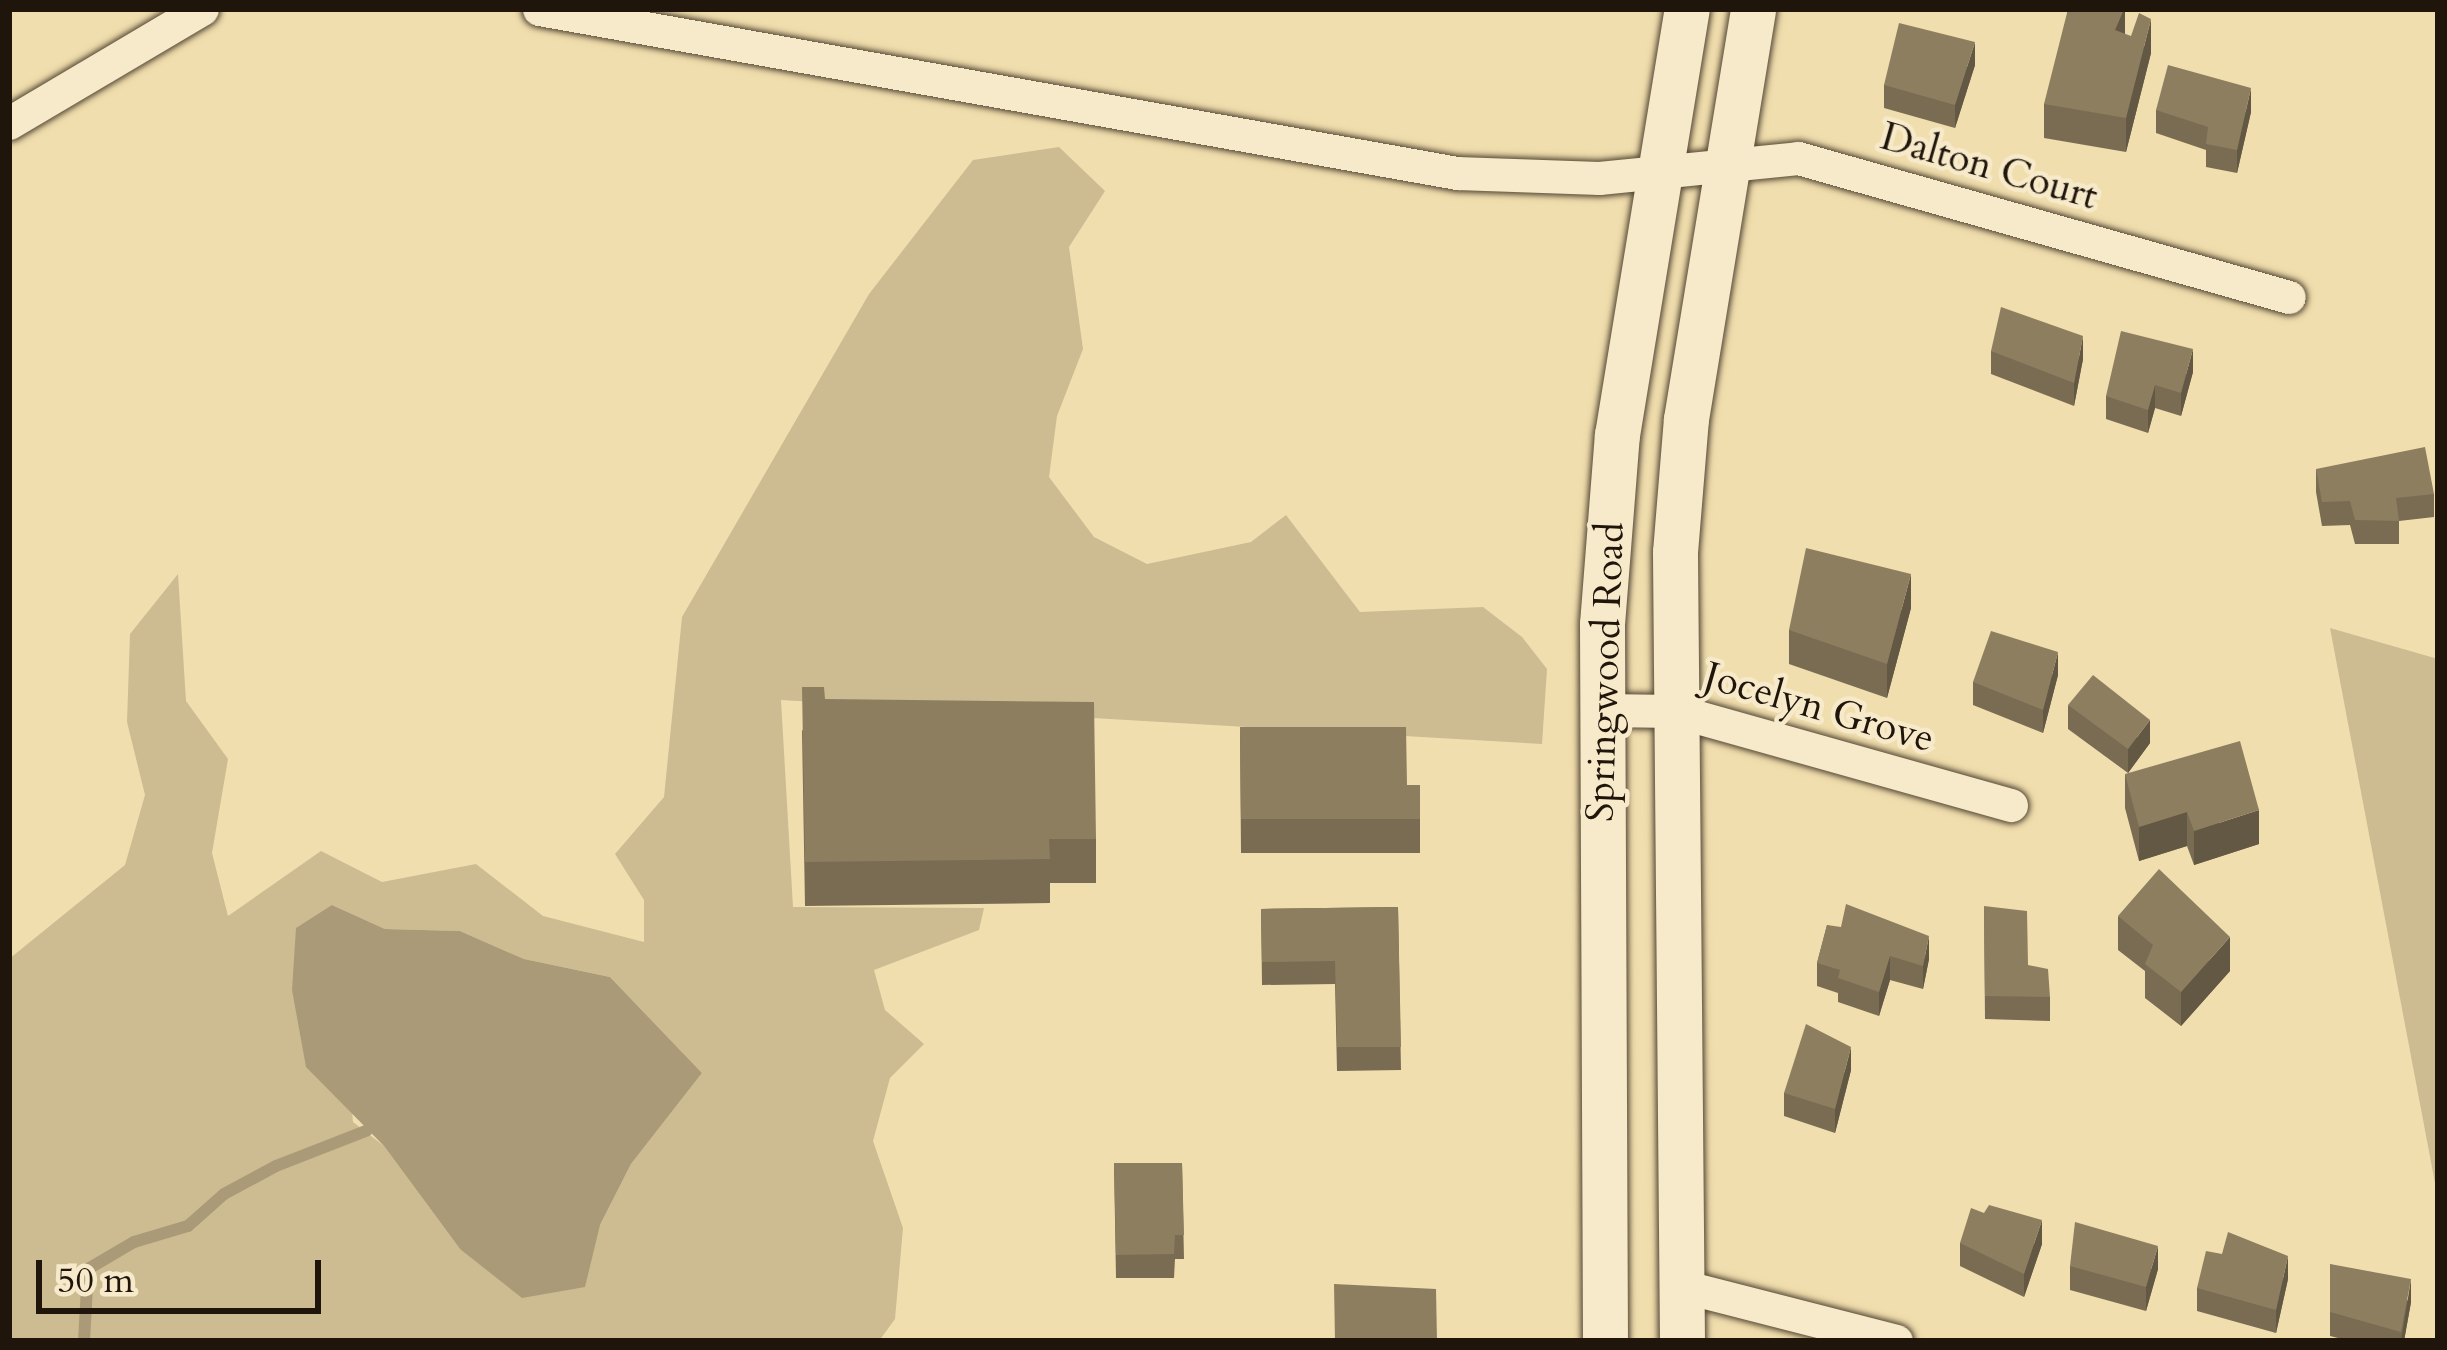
<!DOCTYPE html>
<style>
body{margin:0}
#map{position:relative;width:2447px;height:1350px;overflow:hidden;background:#f1deae;font-family:Cardo,serif}
div>[style]{position:absolute}
[style*='--x']{left:calc(var(--x)*1px);top:calc(var(--y)*1px);width:calc(var(--w)*1px);rotate:calc(var(--a)*1deg)}
.green>*{inset:0;background:#cdbc92}
.water>*{inset:0;background:#aa9a77}
.stream>*{height:12px;margin:-6px;padding:0 6px;transform-origin:6px;border-radius:6px;background:#aa9a77}
.roads{filter:drop-shadow(0 0 3px #544734) drop-shadow(0 0 3px #544734)}
.street>*{height:33px;margin:-16.5px;padding:0 16.5px;transform-origin:16.5px;border-radius:16.5px;background:#f6eaca}
.secondary>*{height:45px;margin:-22.5px;padding:0 22.5px;transform-origin:22.5px;border-radius:22.5px;background:#f6eaca}
.wall>*{inset:0;background:#796c53}
.shaded-wall>*{inset:0;background:#635843}
.building>*{inset:0;background:#8d7e60}
span{translate:-50% -50%;white-space:nowrap;text-align:center;line-height:1.15;-webkit-text-stroke:9px #f6eaca;paint-order:stroke}
.street-label{font-size:39px;color:#20150b}
.frame{position:absolute;inset:0;border:12px solid #20150b;pointer-events:none}
.scale{position:absolute;left:36px;top:1260px;width:285px;height:54px;box-sizing:border-box;border:6px solid #20150b;border-top:0;padding-left:15px;font-size:36px;line-height:42px;white-space:nowrap;color:#20150b;-webkit-text-stroke:9px #f6eaca;paint-order:stroke}
</style>
<div id="map">
<div class="green">
<div style="clip-path:polygon(evenodd,1059px 147px,1105px 191px,1069px 247px,1083px 349px,1057px 416px,1049px 477px,1094px 537px,1147px 564px,1251px 542px,1286px 515px,1360px 612px,1483px 607px,1522px 637px,1547px 669px,1542px 744px,781px 700px,793px 907px,984px 908px,979px 930px,874px 970px,885px 1010px,924px 1044px,890px 1078px,873px 1141px,903px 1228px,895px 1319px,879px 1341px,9px 1341px,9px 959px,125px 865px,145px 795px,127px 722px,130px 634px,178px 574px,186px 701px,228px 759px,212px 853px,228px 916px,321px 851px,382px 882px,476px 864px,543px 916px,644px 942px,644px 900px,615px 854px,664px 797px,682px 617px,869px 294px,973px 160px,1059px 147px,332px 905px,385px 929px,460px 931px,524px 959px,610px 977px,702px 1073px,631px 1164px,600px 1225px,460px 1249px,384px 1146px,353px 1122px,332px 905px)"></div>
<div style="clip-path:polygon(2330px 628px,2438px 659px,2438px 1199px)"></div>
</div>
<div class="water">
<div style="clip-path:polygon(332px 905px,385px 929px,460px 931px,524px 959px,610px 977px,702px 1073px,631px 1164px,600px 1225px,585px 1287px,522px 1298px,460px 1249px,384px 1146px,306px 1067px,292px 990px,296px 928px)"></div>
</div>
<div class="stream">
<div style="--x:84;--y:1341;--w:72;--a:-86.8"></div>
<div style="--x:88;--y:1269;--w:53;--a:-30.4"></div>
<div style="--x:134;--y:1242;--w:56;--a:-16.5"></div>
<div style="--x:188;--y:1226;--w:48;--a:-41.6"></div>
<div style="--x:224;--y:1194;--w:59;--a:-28.3"></div>
<div style="--x:276;--y:1166;--w:97;--a:-21.3"></div>
</div>
<div class="roads">
<div class="street">
<div style="--x:539;--y:9;--w:933;--a:10.13"></div>
<div style="--x:1457;--y:173;--w:142;--a:2"></div>
<div style="--x:1599;--y:178;--w:200;--a:-5.7"></div>
<div style="--x:1798;--y:158;--w:510;--a:15.81"></div>
<div style="--x:9;--y:123;--w:224;--a:-30.6"></div>
<div style="--x:1602;--y:710;--w:74;--a:0.8"></div>
<div style="--x:1676;--y:711;--w:348;--a:15.7"></div>
<div style="--x:1682;--y:1286;--w:221;--a:14.4"></div>
</div>
<div class="secondary">
<div style="--x:1605;--y:1341;--w:717;--a:-90.24"></div>
<div style="--x:1602;--y:624;--w:190;--a:-85.5"></div>
<div style="--x:1617;--y:435;--w:432;--a:-80.7"></div>
<div style="--x:1682;--y:1341;--w:789;--a:-90.51"></div>
<div style="--x:1675;--y:552;--w:133;--a:-85.3"></div>
<div style="--x:1686;--y:419;--w:415;--a:-80.7"></div>
</div>
</div>
<div class="wall">
<div style="clip-path:polygon(2125px 9px,2125px 34px,2151px 53px,2126px 152px,2044px 138px,2044px 104px)"></div>
<div style="clip-path:polygon(1975px 65px,1955px 128px,1884px 108px,1884px 85px)"></div>
<div style="clip-path:polygon(2156px 110px,2251px 112px,2237px 173px,2206px 167px,2206px 150px,2156px 133px)"></div>
<div style="clip-path:polygon(1991px 351px,2083px 359px,2074px 406px,1991px 374px)"></div>
<div style="clip-path:polygon(2193px 372px,2181px 416px,2155px 408px,2148px 433px,2106px 419px,2106px 396px)"></div>
<div style="clip-path:polygon(2316px 469px,2434px 494px,2434px 517px,2399px 521px,2399px 544px,2355px 544px,2350px 525px,2322px 526px,2316px 492px)"></div>
<div style="clip-path:polygon(1911px 608px,1887px 698px,1789px 664px,1789px 630px)"></div>
<div style="clip-path:polygon(2058px 675px,2043px 733px,1973px 705px,1973px 682px)"></div>
<div style="clip-path:polygon(825px 699px,1096px 839px,1096px 883px,1050px 883px,1050px 903px,805px 906px,802px 731px)"></div>
<div style="clip-path:polygon(2068px 705px,2150px 743px,2128px 773px,2068px 729px)"></div>
<div style="clip-path:polygon(1240px 727px,1407px 785px,1420px 785px,1420px 853px,1241px 853px)"></div>
<div style="clip-path:polygon(2125px 774px,2259px 844px,2194px 865px,2187px 846px,2139px 861px,2125px 808px)"></div>
<div style="clip-path:polygon(1984px 906px,2050px 997px,2050px 1021px,1985px 1019px)"></div>
<div style="clip-path:polygon(1398px 907px,1401px 1070px,1337px 1071px,1335px 984px,1262px 985px,1261px 909px)"></div>
<div style="clip-path:polygon(2118px 916px,2230px 971px,2181px 1026px,2145px 998px,2145px 971px,2118px 950px)"></div>
<div style="clip-path:polygon(1827px 925px,1929px 959px,1923px 989px,1890px 980px,1879px 1016px,1838px 1002px,1838px 993px,1817px 986px,1817px 963px)"></div>
<div style="clip-path:polygon(1851px 1070px,1835px 1133px,1784px 1116px,1784px 1093px)"></div>
<div style="clip-path:polygon(1114px 1163px,1182px 1163px,1184px 1259px,1175px 1259px,1174px 1278px,1116px 1278px)"></div>
<div style="clip-path:polygon(1960px 1243px,2042px 1244px,2024px 1297px,1960px 1266px)"></div>
<div style="clip-path:polygon(2330px 1264px,2411px 1302px,2404px 1341px,2350px 1341px,2330px 1336px)"></div>
<div style="clip-path:polygon(2070px 1266px,2158px 1269px,2146px 1311px,2070px 1290px)"></div>
<div style="clip-path:polygon(2288px 1279px,2276px 1333px,2197px 1311px,2197px 1288px)"></div>
</div>
<div class="shaded-wall">
<div style="clip-path:polygon(2124px 9px,2125px 9px,2125px 40px,2115px 30px)"></div>
<div style="clip-path:polygon(2151px 19px,2151px 53px,2126px 152px,2126px 118px)"></div>
<div style="clip-path:polygon(1975px 42px,1975px 65px,1955px 128px,1955px 105px)"></div>
<div style="clip-path:polygon(2251px 88px,2251px 112px,2237px 173px,2237px 150px)"></div>
<div style="clip-path:polygon(2083px 336px,2083px 359px,2074px 406px,2074px 383px)"></div>
<div style="clip-path:polygon(2193px 349px,2193px 372px,2181px 416px,2181px 393px)"></div>
<div style="clip-path:polygon(2155px 385px,2155px 408px,2148px 433px,2148px 410px)"></div>
<div style="clip-path:polygon(1911px 574px,1911px 608px,1887px 698px,1887px 664px)"></div>
<div style="clip-path:polygon(2058px 652px,2058px 675px,2043px 733px,2043px 710px)"></div>
<div style="clip-path:polygon(2150px 720px,2150px 743px,2128px 773px,2128px 749px)"></div>
<div style="clip-path:polygon(2259px 810px,2259px 844px,2194px 865px,2194px 831px)"></div>
<div style="clip-path:polygon(2187px 812px,2187px 846px,2139px 861px,2139px 827px)"></div>
<div style="clip-path:polygon(1929px 936px,1929px 959px,1923px 989px,1923px 966px)"></div>
<div style="clip-path:polygon(2230px 937px,2230px 971px,2181px 1026px,2181px 992px)"></div>
<div style="clip-path:polygon(1890px 956px,1890px 980px,1879px 1016px,1879px 992px)"></div>
<div style="clip-path:polygon(1851px 1047px,1851px 1070px,1835px 1133px,1835px 1109px)"></div>
<div style="clip-path:polygon(2042px 1220px,2042px 1244px,2024px 1297px,2024px 1274px)"></div>
<div style="clip-path:polygon(2158px 1246px,2158px 1269px,2146px 1311px,2146px 1287px)"></div>
<div style="clip-path:polygon(2288px 1256px,2288px 1279px,2276px 1333px,2276px 1310px)"></div>
<div style="clip-path:polygon(2411px 1279px,2411px 1302px,2404px 1341px,2401px 1341px)"></div>
</div>
<div class="building">
<div style="clip-path:polygon(2068px 9px,2124px 9px,2115px 30px,2131px 36px,2139px 13px,2151px 19px,2126px 118px,2044px 104px)"></div>
<div style="clip-path:polygon(1899px 23px,1975px 42px,1955px 105px,1884px 85px)"></div>
<div style="clip-path:polygon(2168px 65px,2251px 88px,2237px 150px,2206px 144px,2208px 127px,2156px 110px)"></div>
<div style="clip-path:polygon(2001px 307px,2083px 336px,2074px 383px,1991px 351px)"></div>
<div style="clip-path:polygon(2121px 331px,2193px 349px,2181px 393px,2155px 385px,2148px 410px,2106px 396px)"></div>
<div style="clip-path:polygon(2425px 447px,2434px 494px,2396px 498px,2399px 521px,2355px 520px,2350px 501px,2322px 502px,2316px 469px)"></div>
<div style="clip-path:polygon(1806px 548px,1911px 574px,1887px 664px,1789px 630px)"></div>
<div style="clip-path:polygon(1991px 631px,2058px 652px,2043px 710px,1973px 682px)"></div>
<div style="clip-path:polygon(2093px 675px,2150px 720px,2128px 749px,2068px 705px)"></div>
<div style="clip-path:polygon(802px 687px,824px 687px,825px 699px,1094px 702px,1096px 839px,1049px 839px,1050px 859px,805px 862px)"></div>
<div style="clip-path:polygon(1240px 727px,1406px 727px,1407px 785px,1420px 785px,1420px 819px,1241px 819px)"></div>
<div style="clip-path:polygon(2240px 741px,2259px 810px,2194px 831px,2187px 812px,2139px 827px,2125px 774px)"></div>
<div style="clip-path:polygon(2159px 869px,2230px 937px,2181px 992px,2145px 964px,2153px 945px,2118px 916px)"></div>
<div style="clip-path:polygon(1846px 904px,1929px 936px,1923px 966px,1890px 956px,1879px 992px,1838px 978px,1840px 970px,1817px 963px,1827px 925px,1841px 927px)"></div>
<div style="clip-path:polygon(1984px 906px,2027px 911px,2028px 965px,2048px 969px,2050px 997px,1985px 996px)"></div>
<div style="clip-path:polygon(1398px 907px,1401px 1047px,1337px 1047px,1335px 961px,1262px 962px,1261px 909px)"></div>
<div style="clip-path:polygon(1806px 1024px,1851px 1047px,1835px 1109px,1784px 1093px)"></div>
<div style="clip-path:polygon(1114px 1163px,1182px 1163px,1184px 1235px,1175px 1235px,1174px 1254px,1116px 1255px)"></div>
<div style="clip-path:polygon(1989px 1205px,2042px 1220px,2024px 1274px,1960px 1243px,1971px 1208px,1984px 1213px)"></div>
<div style="clip-path:polygon(2075px 1222px,2158px 1246px,2146px 1287px,2070px 1266px)"></div>
<div style="clip-path:polygon(2228px 1232px,2288px 1256px,2276px 1310px,2197px 1288px,2206px 1251px,2222px 1254px)"></div>
<div style="clip-path:polygon(2330px 1264px,2411px 1279px,2401px 1332px,2330px 1312px)"></div>
<div style="clip-path:polygon(1334px 1284px,1436px 1289px,1437px 1341px,1335px 1341px)"></div>
</div>
<div class="street-label">
<span style="left:1989px;top:167px;rotate:16deg">Dalton Court</span>
<span style="left:1606px;top:672px;rotate:-88deg">Springwood Road</span>
<span style="left:1819px;top:708px;rotate:16deg">Jocelyn Grove</span>
</div>
<div class="frame"></div>
<div class="scale">50 m</div>
</div>
